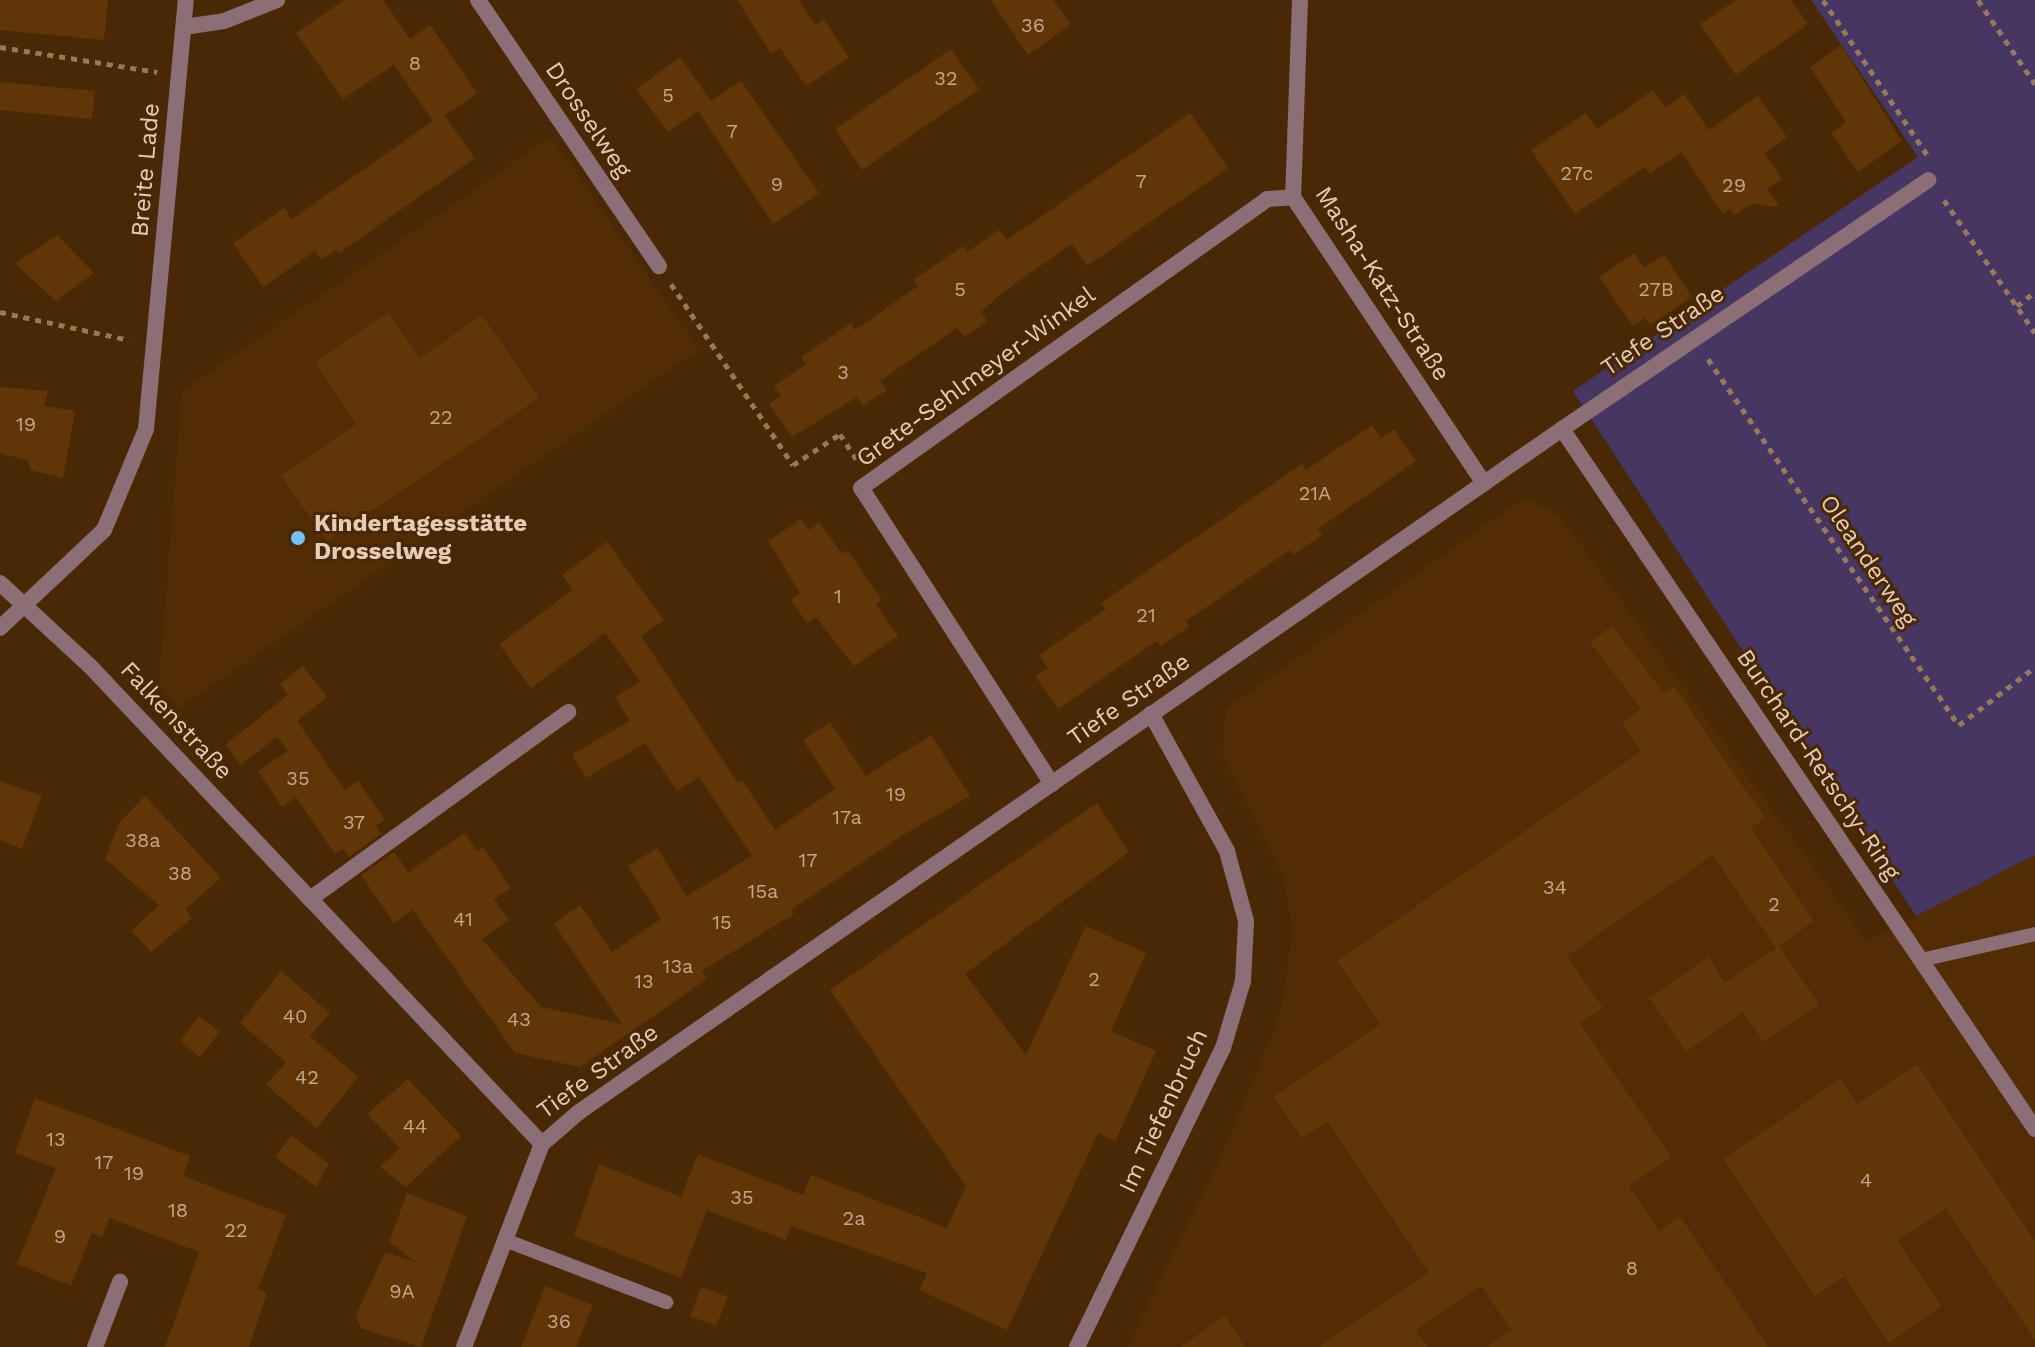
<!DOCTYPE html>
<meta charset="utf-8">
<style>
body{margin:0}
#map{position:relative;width:2035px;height:1347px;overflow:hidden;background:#492806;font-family:"Work Sans",sans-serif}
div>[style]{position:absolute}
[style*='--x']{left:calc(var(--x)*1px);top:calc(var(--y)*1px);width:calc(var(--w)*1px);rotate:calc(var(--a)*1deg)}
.built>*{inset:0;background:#522c04}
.green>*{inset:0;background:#473562}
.building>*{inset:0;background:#603507}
.path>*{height:5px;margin-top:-2.5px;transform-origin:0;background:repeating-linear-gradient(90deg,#96785d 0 6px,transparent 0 12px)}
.lane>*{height:14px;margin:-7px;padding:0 7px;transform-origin:7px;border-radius:7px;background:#8b6e76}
.street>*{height:16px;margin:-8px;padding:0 8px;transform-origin:8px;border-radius:8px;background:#8b6e76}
.dots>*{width:22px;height:22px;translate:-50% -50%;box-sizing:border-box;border:4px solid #492806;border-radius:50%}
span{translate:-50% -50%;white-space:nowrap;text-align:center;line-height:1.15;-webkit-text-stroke:6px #492806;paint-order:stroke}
.number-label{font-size:20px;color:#c4a68b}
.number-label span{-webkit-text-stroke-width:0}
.street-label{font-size:24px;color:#e6ccb7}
.poi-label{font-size:24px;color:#e6ccb7;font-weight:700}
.left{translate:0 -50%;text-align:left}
</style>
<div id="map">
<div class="built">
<div style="clip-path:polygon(551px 137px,699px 349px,179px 708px,159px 684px,182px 391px)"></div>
<div style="clip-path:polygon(1524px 498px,1560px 516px,1867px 941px,2035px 855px,2035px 1347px,1127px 1347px,1222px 1155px,1280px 1016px,1293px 930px,1283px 876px,1222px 754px,1226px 709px)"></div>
</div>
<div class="green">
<div style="clip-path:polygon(1811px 0,2035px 0,2035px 855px,1916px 916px,1573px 391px,1918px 157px)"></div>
</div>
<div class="building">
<div style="clip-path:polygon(0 0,108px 0,104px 40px,0 30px)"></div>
<div style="clip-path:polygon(344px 0,383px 0,410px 39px,430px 25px,477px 93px,445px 116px,475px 158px,339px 253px,336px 250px,321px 260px,315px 251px,263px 287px,233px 243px,284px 208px,292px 219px,433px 121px,394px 65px,343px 99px,296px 33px)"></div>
<div style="clip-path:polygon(737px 0,799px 0,815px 25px,824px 19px,849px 58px,806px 86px,780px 48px,771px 53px)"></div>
<div style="clip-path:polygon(991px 0,1053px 0,1071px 24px,1028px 55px)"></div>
<div style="clip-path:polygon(1736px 0,1791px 0,1808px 24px,1736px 75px,1700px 24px)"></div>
<div style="clip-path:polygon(1841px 45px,1902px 141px,1858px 172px,1831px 133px,1846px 122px,1810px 67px)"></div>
<div style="clip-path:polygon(951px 49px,979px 89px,862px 170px,835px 129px)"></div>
<div style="clip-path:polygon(680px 57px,711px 101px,741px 81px,819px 193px,773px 224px,698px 111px,668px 132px,636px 89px)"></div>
<div style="clip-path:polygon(0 82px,95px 91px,92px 119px,0 110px)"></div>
<div style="clip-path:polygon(1653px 90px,1665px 108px,1684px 94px,1709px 130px,1758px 96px,1787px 137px,1764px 153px,1782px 179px,1767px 189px,1780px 207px,1751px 204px,1734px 215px,1729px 209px,1723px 214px,1681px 152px,1650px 174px,1645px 167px,1575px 214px,1531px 150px,1586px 113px,1597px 129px)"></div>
<div style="clip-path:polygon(1190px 113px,1228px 168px,1087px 266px,1072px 244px,1003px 292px,981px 312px,987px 321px,964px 337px,957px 328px,880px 381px,887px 390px,863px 406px,857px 397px,792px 437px,769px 404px,781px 396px,774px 386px,806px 364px,801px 357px,851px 323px,855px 330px,918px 286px,913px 280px,963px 246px,967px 252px,999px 230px,1007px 240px)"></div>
<div style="clip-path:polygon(57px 235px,94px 273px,56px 301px,15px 264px)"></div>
<div style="clip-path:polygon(1634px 253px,1644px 268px,1664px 255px,1692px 297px,1650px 325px,1645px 318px,1633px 326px,1599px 277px)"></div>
<div style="clip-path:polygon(388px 312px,420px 358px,482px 315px,539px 398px,327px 541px,281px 476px,356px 424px,315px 362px)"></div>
<div style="clip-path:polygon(0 387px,48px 391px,44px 406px,75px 411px,63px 478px,30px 470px,29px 461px,0 453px)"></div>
<div style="clip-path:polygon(1372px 425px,1381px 438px,1394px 429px,1416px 461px,1318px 529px,1322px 535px,1293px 555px,1290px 550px,1186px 621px,1189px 627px,1160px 646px,1157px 641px,1058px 709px,1035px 676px,1048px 668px,1039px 655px,1106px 609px,1101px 603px,1302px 464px,1306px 470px)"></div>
<div style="clip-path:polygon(801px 519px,809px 530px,819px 522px,842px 554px,848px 550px,882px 600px,876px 604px,898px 636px,854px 666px,816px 617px,807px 623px,791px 600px,800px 593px,768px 541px)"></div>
<div style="clip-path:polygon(607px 542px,664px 620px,641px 636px,738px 783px,742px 780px,775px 830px,835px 789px,803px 740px,830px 722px,866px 776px,931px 735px,970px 796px,905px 834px,791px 910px,794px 914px,702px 971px,707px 979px,580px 1067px,515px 1053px,413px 910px,394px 923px,361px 875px,394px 852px,408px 872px,465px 833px,477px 851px,483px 847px,511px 888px,494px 899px,509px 920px,482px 939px,541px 1007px,622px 1024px,554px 924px,580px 905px,612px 952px,661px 919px,628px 866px,657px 848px,687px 896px,752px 856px,699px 777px,677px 791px,645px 743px,586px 778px,572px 754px,630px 721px,615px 697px,640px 681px,605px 633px,531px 688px,499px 644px,573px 590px,562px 575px)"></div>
<div style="clip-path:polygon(1612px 626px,1664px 693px,1674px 687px,1765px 818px,1751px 828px,1814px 921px,1776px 948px,1713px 855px,1567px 956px,1603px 1008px,1580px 1023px,1671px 1157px,1629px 1186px,1659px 1231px,1680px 1216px,1768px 1347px,1486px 1347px,1511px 1330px,1481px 1286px,1416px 1330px,1428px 1347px,1318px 1347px,1429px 1272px,1327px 1121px,1302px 1138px,1274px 1097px,1380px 1024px,1337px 961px,1641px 751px,1622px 723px,1641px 709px,1590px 642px)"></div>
<div style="clip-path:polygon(303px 666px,327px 697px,297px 721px,345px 790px,358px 781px,385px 820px,376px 826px,381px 834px,349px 857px,343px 849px,335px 854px,296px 797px,282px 807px,258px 771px,288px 751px,277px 737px,241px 765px,225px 745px,288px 695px,280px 684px)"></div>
<div style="clip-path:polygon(0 781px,42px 796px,22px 849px,0 840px)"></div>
<div style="clip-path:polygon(145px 796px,221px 878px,185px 909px,192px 918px,151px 952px,131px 931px,159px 905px,105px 859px,119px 823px)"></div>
<div style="clip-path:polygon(1097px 803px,1129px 852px,965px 974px,1026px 1055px,1086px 926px,1146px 953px,1111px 1031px,1156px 1051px,1115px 1142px,1098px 1133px,1007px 1330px,919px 1290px,927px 1273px,791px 1226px,786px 1240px,707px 1210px,681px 1278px,574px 1236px,599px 1164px,681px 1197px,698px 1154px,803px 1195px,811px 1175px,947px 1228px,966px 1186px,830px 990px)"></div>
<div style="clip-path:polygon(1779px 946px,1819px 1004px,1764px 1042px,1743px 1012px,1686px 1052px,1649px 998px,1708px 957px,1725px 983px)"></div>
<div style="clip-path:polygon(281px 971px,330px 1013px,310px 1036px,358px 1077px,317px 1128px,266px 1085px,286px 1062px,240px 1023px)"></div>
<div style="clip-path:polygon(199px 1016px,220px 1032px,200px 1057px,180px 1041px)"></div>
<div style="clip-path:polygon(1917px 1064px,2035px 1241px,2035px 1340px,1946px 1209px,1897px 1241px,1942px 1306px,1889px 1343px,1844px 1277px,1815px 1296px,1723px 1159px,1840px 1079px,1857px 1104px)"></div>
<div style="clip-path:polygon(408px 1079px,461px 1136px,406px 1187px,380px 1167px,400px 1148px,367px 1114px)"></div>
<div style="clip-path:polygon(35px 1098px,190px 1156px,183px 1176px,286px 1215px,258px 1290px,267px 1293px,249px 1347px,165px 1347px,199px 1252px,109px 1218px,102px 1237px,92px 1233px,71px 1286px,17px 1264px,56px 1168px,15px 1153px)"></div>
<div style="clip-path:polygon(292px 1135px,329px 1164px,316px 1187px,275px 1157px)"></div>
<div style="clip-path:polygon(407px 1193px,467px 1216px,421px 1347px,361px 1328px,356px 1316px,385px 1252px,417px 1263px,389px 1242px)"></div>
<div style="clip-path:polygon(545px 1286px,593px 1305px,576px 1347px,521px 1347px)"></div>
<div style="clip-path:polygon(701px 1287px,728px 1297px,716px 1326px,690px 1316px)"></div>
<div style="clip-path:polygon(1225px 1316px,1245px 1347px,1180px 1347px)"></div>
</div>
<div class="path">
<div style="--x:1823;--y:0;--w:187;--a:56.1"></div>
<div style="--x:1978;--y:0;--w:102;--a:55.8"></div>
<div style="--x:0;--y:47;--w:159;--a:9"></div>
<div style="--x:1944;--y:200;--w:161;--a:55.6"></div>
<div style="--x:671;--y:284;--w:218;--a:56"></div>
<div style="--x:793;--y:465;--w:56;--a:-33.4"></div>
<div style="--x:840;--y:434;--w:31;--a:57"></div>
<div style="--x:2017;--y:306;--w:23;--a:-38"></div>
<div style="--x:0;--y:312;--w:132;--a:12.2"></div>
<div style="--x:1708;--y:359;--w:444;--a:55.6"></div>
<div style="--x:1959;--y:725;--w:96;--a:-37.3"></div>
</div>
<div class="lane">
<div style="--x:1921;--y:960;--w:117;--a:-12.8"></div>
<div style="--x:505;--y:1240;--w:173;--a:21.1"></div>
</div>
<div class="street">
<div style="--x:478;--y:0;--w:322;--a:55.8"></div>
<div style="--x:1300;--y:0;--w:197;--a:92"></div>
<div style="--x:1293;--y:197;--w:344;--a:56.3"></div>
<div style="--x:184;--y:27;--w:40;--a:-8.5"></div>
<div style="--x:224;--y:21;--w:57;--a:-21.6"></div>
<div style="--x:1562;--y:429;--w:845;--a:55.95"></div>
<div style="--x:0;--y:583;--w:121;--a:42.7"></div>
<div style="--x:89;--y:665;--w:659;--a:46.6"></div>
<div style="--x:0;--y:628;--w:143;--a:-43.3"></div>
<div style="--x:104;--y:530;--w:109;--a:-67.4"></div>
<div style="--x:146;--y:429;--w:431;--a:-84.7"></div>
<div style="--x:1052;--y:784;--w:352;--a:-122.8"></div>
<div style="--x:861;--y:488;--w:498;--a:-35.4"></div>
<div style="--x:1267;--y:199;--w:26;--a:-4"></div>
<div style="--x:310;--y:899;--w:319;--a:-35.9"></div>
<div style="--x:95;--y:1347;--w:70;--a:-69"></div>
<div style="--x:464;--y:1347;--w:217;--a:-69"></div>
<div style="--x:542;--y:1144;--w:49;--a:-40.9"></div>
<div style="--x:579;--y:1112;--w:1197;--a:-34.79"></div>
<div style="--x:1562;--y:429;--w:443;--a:-34.2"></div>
<div style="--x:1077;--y:1347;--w:333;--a:-64"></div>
<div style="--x:1223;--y:1048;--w:70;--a:-73.4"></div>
<div style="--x:1243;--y:981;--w:60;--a:-87.1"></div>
<div style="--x:1246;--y:921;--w:73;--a:-105.2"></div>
<div style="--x:1227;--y:851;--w:157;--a:-119"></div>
</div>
<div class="dots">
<div style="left:298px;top:538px;background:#75c0f6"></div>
</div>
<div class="number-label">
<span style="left:1033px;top:25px">36</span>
<span style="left:415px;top:63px">8</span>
<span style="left:946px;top:78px">32</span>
<span style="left:668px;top:95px">5</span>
<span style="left:732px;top:131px">7</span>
<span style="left:1577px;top:173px">27c</span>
<span style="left:1141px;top:181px">7</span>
<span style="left:777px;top:184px">9</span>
<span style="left:1734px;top:185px">29</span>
<span style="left:960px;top:289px">5</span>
<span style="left:1656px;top:289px">27B</span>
<span style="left:843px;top:372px">3</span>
<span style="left:441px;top:417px">22</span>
<span style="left:26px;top:424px">19</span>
<span style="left:1315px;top:493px">21A</span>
<span style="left:838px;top:596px">1</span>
<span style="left:1146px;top:615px">21</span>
<span style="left:298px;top:778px">35</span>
<span style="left:896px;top:794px">19</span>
<span style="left:847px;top:817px">17a</span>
<span style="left:354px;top:822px">37</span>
<span style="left:143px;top:840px">38a</span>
<span style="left:808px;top:860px">17</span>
<span style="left:180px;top:873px">38</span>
<span style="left:1555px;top:887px">34</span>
<span style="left:763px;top:891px">15a</span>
<span style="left:1774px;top:904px">2</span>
<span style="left:463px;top:919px">41</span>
<span style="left:722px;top:922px">15</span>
<span style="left:678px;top:966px">13a</span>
<span style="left:1094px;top:979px">2</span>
<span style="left:644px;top:981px">13</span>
<span style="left:295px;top:1016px">40</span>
<span style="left:519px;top:1019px">43</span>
<span style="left:307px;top:1077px">42</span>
<span style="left:415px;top:1126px">44</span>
<span style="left:56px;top:1139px">13</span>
<span style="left:104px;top:1162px">17</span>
<span style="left:134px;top:1173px">19</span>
<span style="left:1866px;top:1180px">4</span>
<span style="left:742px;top:1197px">35</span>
<span style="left:178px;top:1210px">18</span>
<span style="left:854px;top:1218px">2a</span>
<span style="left:236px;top:1230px">22</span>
<span style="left:60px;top:1236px">9</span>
<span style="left:1632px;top:1268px">8</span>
<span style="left:402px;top:1291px">9A</span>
<span style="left:559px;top:1321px">36</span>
</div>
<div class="street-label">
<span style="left:588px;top:120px;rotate:56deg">Drosselweg</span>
<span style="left:146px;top:170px;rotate:-85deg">Breite Lade</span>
<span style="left:1382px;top:284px;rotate:57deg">Masha-Katz-Straße</span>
<span style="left:1663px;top:331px;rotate:-34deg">Tiefe Straße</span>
<span style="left:976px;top:377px;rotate:-36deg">Grete-Sehlmeyer-Winkel</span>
<span style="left:1868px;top:561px;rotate:56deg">Oleanderweg</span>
<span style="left:1129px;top:700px;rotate:-35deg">Tiefe Straße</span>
<span style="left:176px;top:721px;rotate:47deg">Falkenstraße</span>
<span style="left:1818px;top:765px;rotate:56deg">Burchard-Retschy-Ring</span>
<span style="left:598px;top:1072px;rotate:-36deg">Tiefe Straße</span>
<span style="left:1164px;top:1111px;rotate:-65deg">Im Tiefenbruch</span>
</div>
<div class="poi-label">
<span class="left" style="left:314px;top:538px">Kindertagesstätte<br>Drosselweg</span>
</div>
</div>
